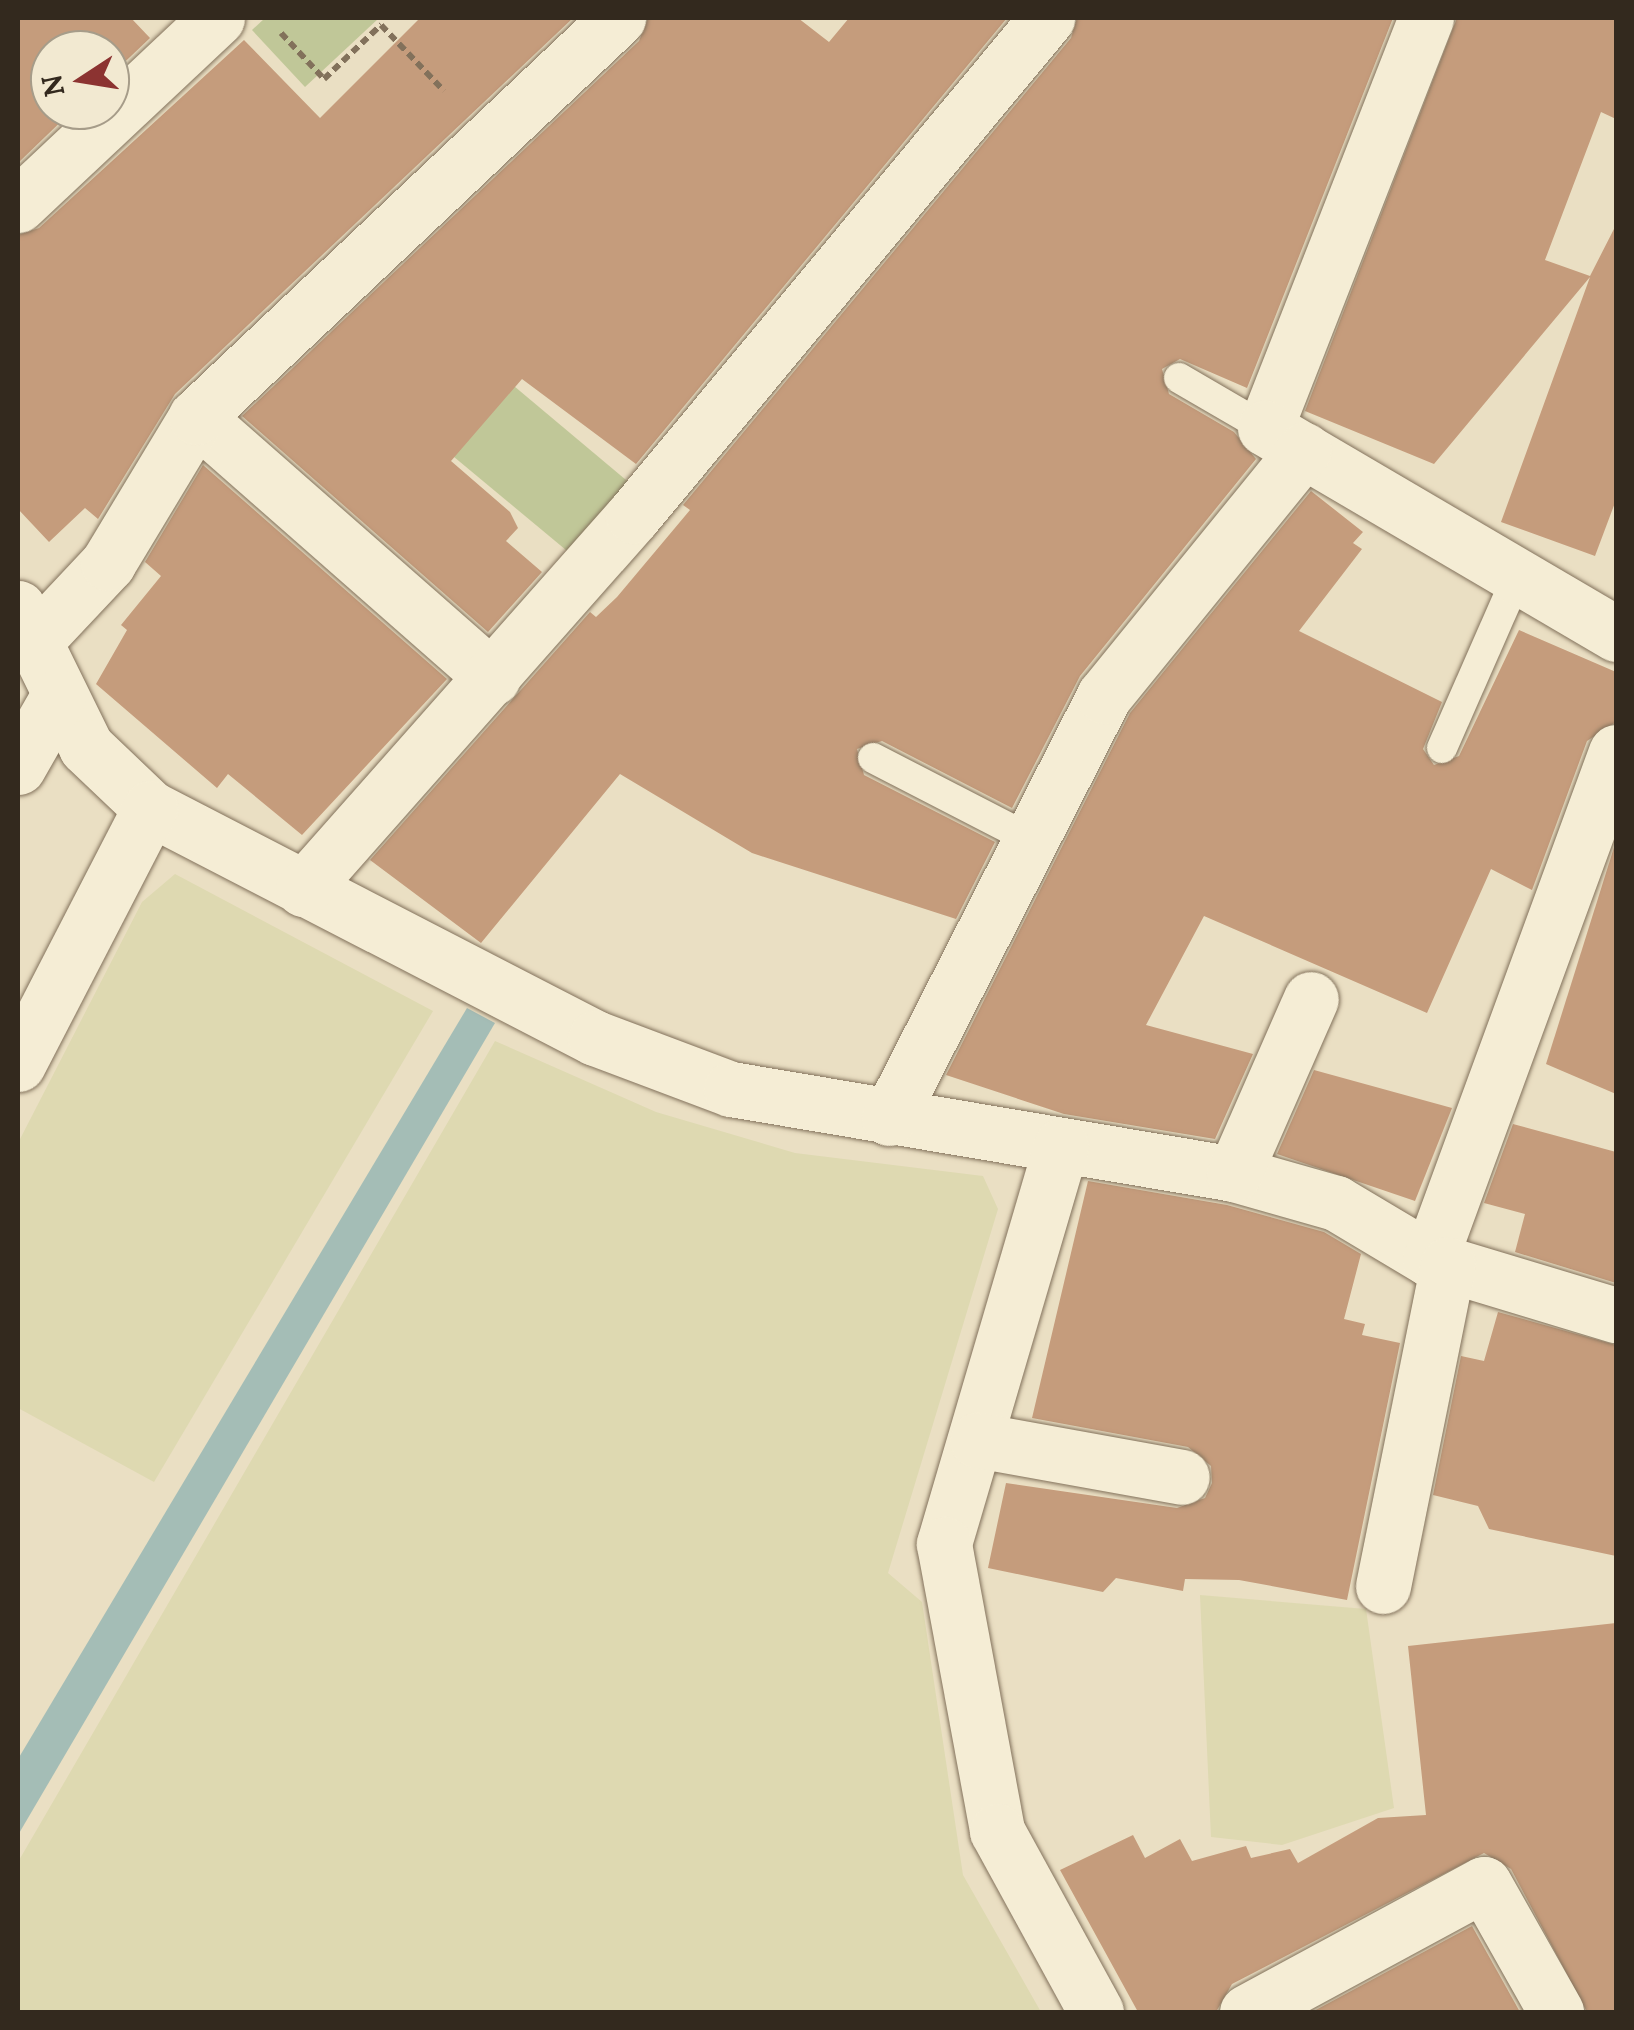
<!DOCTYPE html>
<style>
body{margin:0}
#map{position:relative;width:1634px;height:2030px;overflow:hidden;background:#eadfc3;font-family:Lora,serif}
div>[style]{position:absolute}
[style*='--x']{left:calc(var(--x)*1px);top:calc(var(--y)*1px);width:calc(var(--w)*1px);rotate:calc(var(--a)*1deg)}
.farmland>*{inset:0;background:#ded9b1}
.green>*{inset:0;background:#c0c798}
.water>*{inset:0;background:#a4bdb6}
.building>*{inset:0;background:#c59c7c}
.path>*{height:6px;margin-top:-3px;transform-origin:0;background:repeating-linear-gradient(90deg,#82715b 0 8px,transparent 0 13px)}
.roads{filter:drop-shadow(0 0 2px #82715b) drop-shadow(0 0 2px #82715b)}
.service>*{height:30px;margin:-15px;padding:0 15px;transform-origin:15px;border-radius:15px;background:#f5edd5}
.minor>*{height:55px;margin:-27.5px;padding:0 27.5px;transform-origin:27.5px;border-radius:27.5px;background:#f5edd5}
span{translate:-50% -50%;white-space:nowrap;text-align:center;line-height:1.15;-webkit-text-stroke:10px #f2e9d1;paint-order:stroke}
.frame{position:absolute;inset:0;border:20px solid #33291e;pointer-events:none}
.north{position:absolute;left:30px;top:30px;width:100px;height:100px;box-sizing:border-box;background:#f2e9d1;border:2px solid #a69c89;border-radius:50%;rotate:258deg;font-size:28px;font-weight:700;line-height:40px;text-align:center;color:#33291e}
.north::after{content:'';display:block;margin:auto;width:35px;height:45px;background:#8c3331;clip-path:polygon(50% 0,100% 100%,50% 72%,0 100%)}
</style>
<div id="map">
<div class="farmland">
<div style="clip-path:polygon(175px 874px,433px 1011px,154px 1482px,18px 1408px,18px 1143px,142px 902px)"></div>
<div style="clip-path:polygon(495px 1041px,656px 1112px,795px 1153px,983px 1176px,998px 1209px,888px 1573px,922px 1602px,963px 1875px,1041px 2012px,18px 2012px,18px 1862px)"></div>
<div style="clip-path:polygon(1200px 1595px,1366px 1609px,1394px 1808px,1282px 1845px,1211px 1837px)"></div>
</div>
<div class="green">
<div style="clip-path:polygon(265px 18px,379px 18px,305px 87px,252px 30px)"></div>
<div style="clip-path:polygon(484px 361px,632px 485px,572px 555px,424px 432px)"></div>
</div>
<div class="water">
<div style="clip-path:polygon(467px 1008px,495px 1023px,18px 1835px,18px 1759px)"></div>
</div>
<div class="building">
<div style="clip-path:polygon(18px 18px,131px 18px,150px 38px,110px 76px,110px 50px,50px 50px,50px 110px,73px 110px,18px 163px)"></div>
<div style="clip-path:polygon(420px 18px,573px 18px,175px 394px,98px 519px,85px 508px,49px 542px,18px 509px,18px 235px,39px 228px,244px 40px,320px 118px)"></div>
<div style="clip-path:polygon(648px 18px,798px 18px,829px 42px,849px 18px,1007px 18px,636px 464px,522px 379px,451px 461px,510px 512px,518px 528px,506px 541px,542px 572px,488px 632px,242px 416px,639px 41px)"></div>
<div style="clip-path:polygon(1077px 18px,1393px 18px,1247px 388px,1180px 359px,1162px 369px,1169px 394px,1234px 432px,1256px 459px,1080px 676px,1012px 808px,882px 741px,857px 749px,864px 775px,995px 842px,956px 919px,752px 853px,620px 774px,481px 943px,370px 860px,590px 612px,596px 617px,617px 597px,690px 510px,683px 505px,1071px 38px)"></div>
<div style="clip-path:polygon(1457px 18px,1616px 18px,1616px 119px,1601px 112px,1545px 260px,1590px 276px,1616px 225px,1616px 500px,1595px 556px,1501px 522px,1590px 277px,1434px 464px,1305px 411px)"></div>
<div style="clip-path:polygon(203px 465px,447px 679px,302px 835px,228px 774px,217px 788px,96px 684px,127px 630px,121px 625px,161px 576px,145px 562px)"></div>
<div style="clip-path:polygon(1311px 491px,1363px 532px,1353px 543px,1362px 549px,1299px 631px,1442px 702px,1423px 749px,1434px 765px,1459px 756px,1519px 630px,1616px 672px,1616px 722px,1587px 741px,1532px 890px,1491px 869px,1427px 1013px,1204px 916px,1146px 1025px,1253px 1054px,1215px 1139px,1064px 1114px,946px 1075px,1130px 713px)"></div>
<div style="clip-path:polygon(1616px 841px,1616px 1094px,1546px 1064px)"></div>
<div style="clip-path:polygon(1314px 1070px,1452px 1108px,1415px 1201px,1277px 1154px)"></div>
<div style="clip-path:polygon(1513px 1124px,1616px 1152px,1616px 1283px,1515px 1252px,1525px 1214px,1484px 1203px)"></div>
<div style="clip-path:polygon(1088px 1181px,1227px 1205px,1324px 1232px,1361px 1254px,1344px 1319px,1365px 1324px,1362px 1335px,1400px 1343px,1347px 1600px,1239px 1580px,1185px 1579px,1183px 1591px,1116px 1578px,1103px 1592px,988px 1568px,1006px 1483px,1177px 1508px,1205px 1498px,1212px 1483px,1211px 1466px,1188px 1447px,1032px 1418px)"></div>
<div style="clip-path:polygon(1498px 1312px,1616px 1345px,1616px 1556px,1489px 1529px,1478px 1506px,1433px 1495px,1461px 1356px,1484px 1361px)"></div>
<div style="clip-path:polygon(1616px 1623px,1616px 2012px,1587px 2012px,1511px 1869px,1484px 1853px,1232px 1984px,1216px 2012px,1138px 2012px,1060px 1870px,1133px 1835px,1145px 1858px,1180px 1839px,1192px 1861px,1246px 1846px,1251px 1858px,1290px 1849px,1298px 1863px,1378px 1818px,1426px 1815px,1408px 1646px)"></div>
<div style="clip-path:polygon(1472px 1926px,1520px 2012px,1312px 2012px)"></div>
</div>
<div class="path">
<div style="--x:281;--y:33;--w:63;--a:46.9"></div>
<div style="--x:324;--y:79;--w:79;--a:-43.5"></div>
<div style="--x:381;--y:25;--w:91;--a:46.3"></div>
</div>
<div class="roads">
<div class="service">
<div style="--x:1179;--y:378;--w:99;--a:30.2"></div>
<div style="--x:1442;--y:748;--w:191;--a:-66.3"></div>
<div style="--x:873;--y:758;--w:174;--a:27.3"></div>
</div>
<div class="minor">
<div style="--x:1426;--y:18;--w:440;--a:111.4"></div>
<div style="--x:1265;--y:428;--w:407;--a:30.4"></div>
<div style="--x:18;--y:205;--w:273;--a:-43.2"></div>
<div style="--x:196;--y:417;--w:395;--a:41.3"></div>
<div style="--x:18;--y:608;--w:155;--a:63.9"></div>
<div style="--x:86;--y:747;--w:88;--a:43.6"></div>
<div style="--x:150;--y:808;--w:501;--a:27.33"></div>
<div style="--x:595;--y:1038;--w:145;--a:20.6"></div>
<div style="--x:731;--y:1089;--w:510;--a:9.59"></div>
<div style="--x:1234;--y:1174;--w:106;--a:15.9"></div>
<div style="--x:1336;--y:1203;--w:109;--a:30.8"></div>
<div style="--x:1430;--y:1259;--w:194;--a:16.8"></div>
<div style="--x:33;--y:643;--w:110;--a:-46.8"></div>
<div style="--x:108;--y:563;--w:170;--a:-58.9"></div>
<div style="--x:196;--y:417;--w:581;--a:-43.4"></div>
<div style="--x:18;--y:767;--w:81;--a:-60.3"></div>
<div style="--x:303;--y:889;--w:498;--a:-48.5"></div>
<div style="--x:633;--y:516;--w:648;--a:-50.26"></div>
<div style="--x:18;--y:1064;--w:288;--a:-62.7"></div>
<div style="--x:889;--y:1118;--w:474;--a:-63"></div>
<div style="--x:1104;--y:696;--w:317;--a:-50.9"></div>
<div style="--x:1061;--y:1146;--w:415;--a:106.4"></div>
<div style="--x:944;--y:1544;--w:292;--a:79.5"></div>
<div style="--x:997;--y:1831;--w:206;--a:61.3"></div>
<div style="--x:1234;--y:1174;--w:191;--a:-66.3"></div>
<div style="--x:1430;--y:1259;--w:540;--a:-69.85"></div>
<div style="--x:977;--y:1440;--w:208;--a:10.2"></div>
<div style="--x:1383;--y:1586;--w:328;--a:-78.6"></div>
<div style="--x:1247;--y:2012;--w:269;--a:-28.4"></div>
<div style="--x:1484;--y:1884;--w:147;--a:60.6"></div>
</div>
</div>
<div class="frame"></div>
<div class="north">N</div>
</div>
